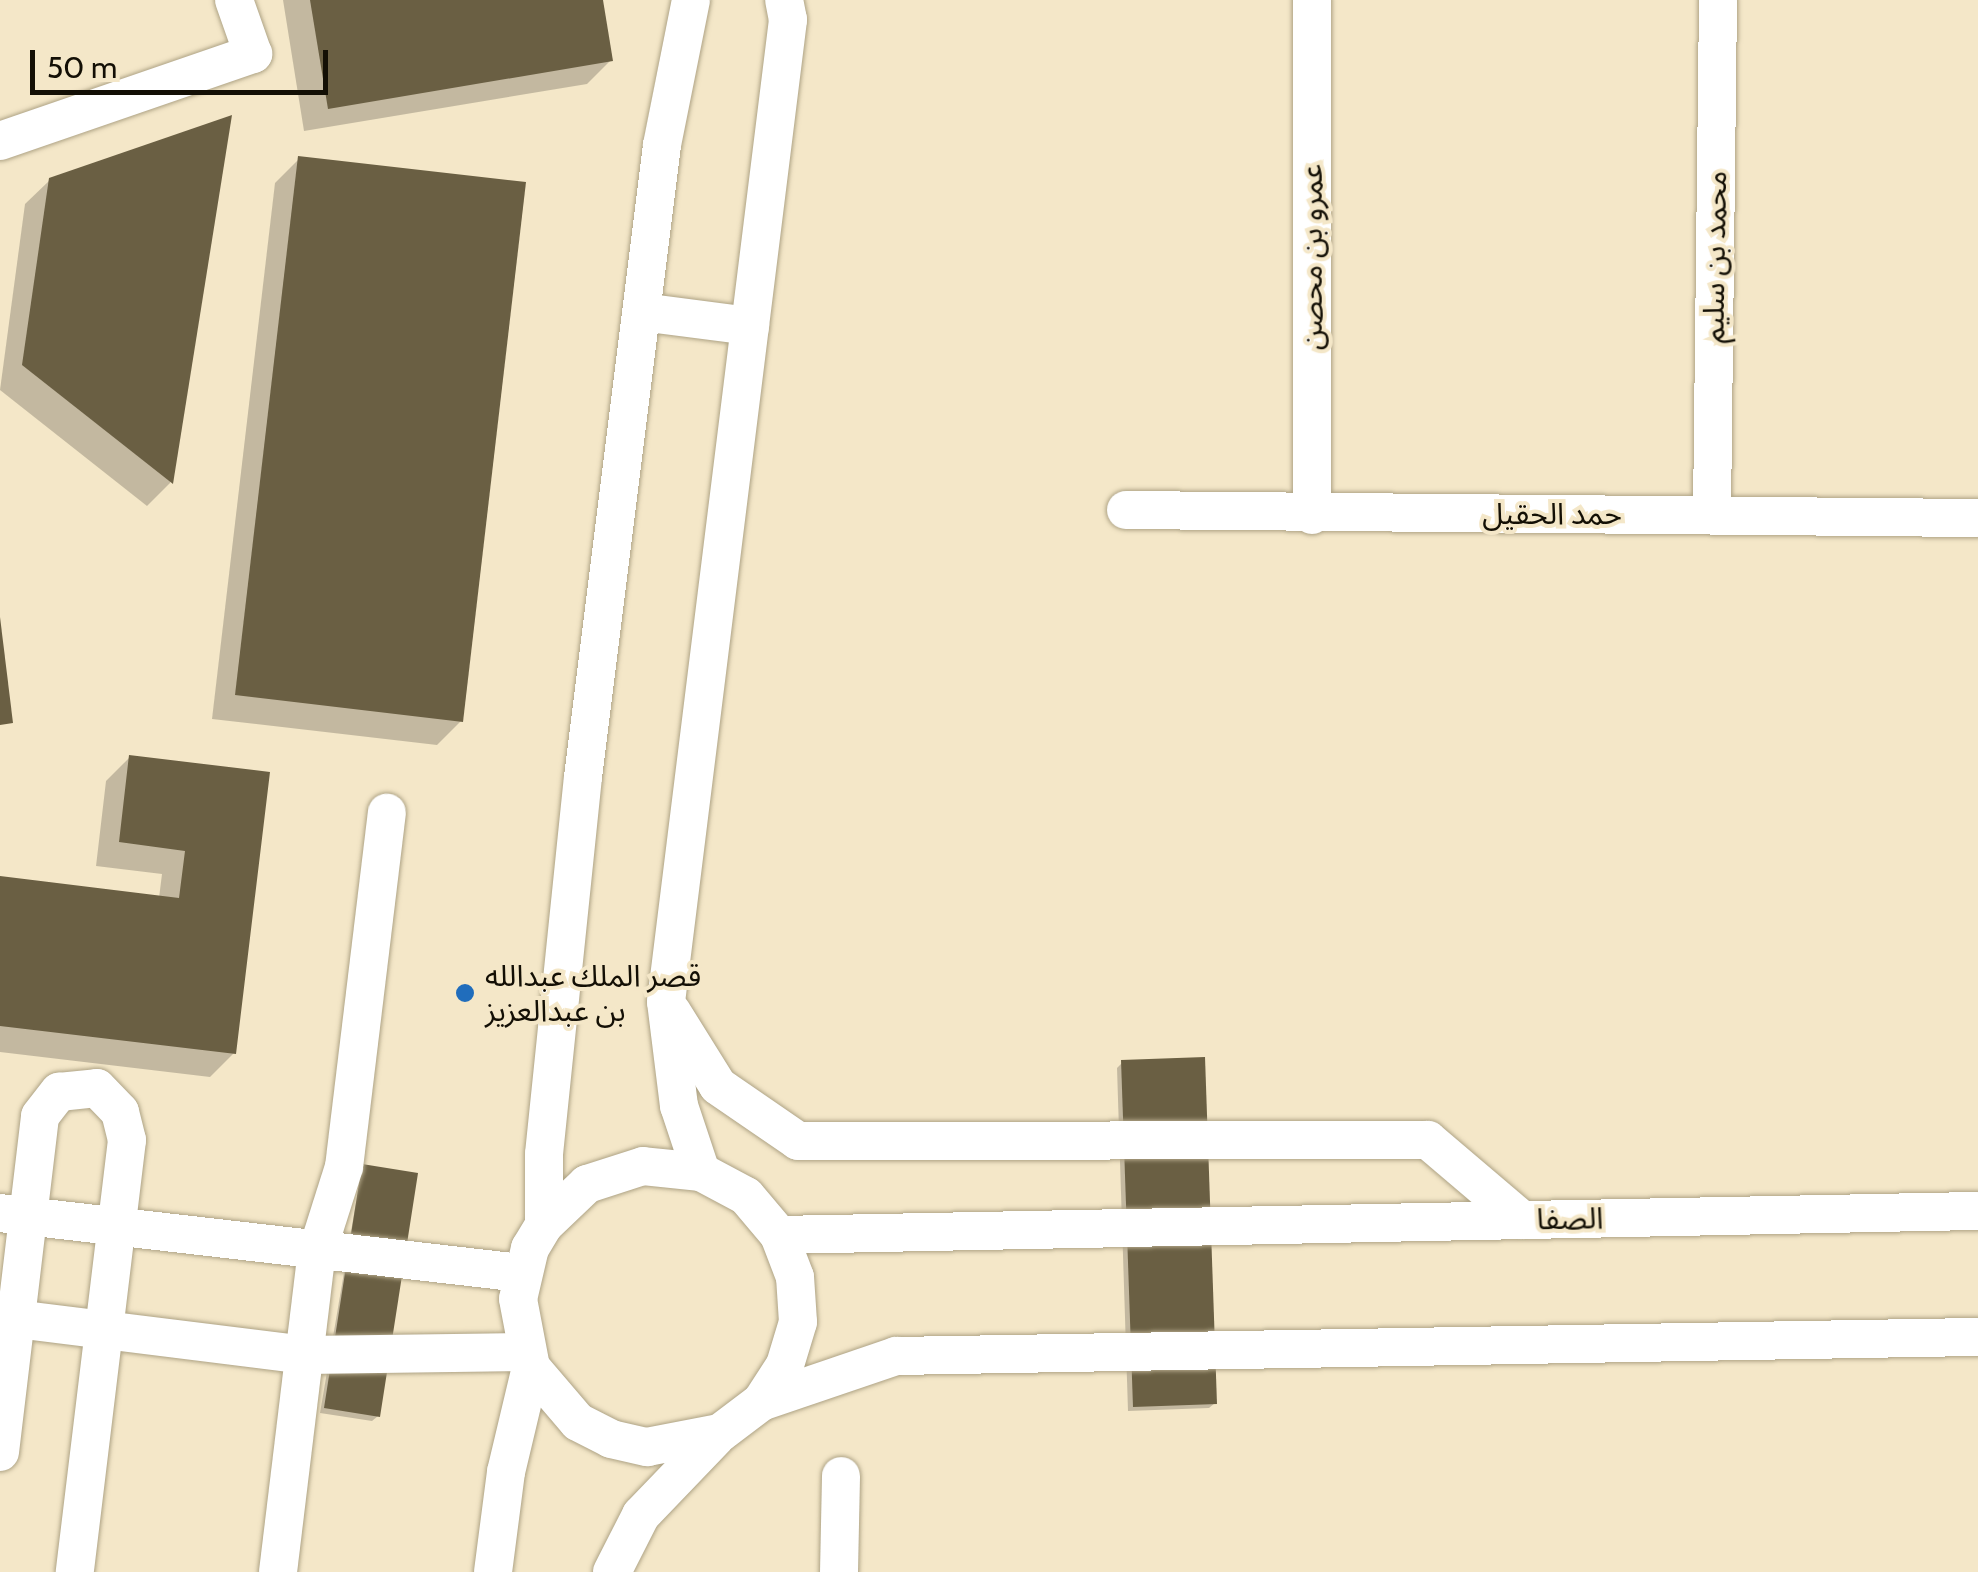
<!DOCTYPE html>
<meta charset="utf-8">
<style>
body{margin:0}
#map{position:relative;width:1978px;height:1572px;overflow:hidden;background:#f4e7c8;font-family:Cabin,"Noto Sans Arabic",sans-serif}
div>[style]{position:absolute}
[style*='--x']{left:calc(var(--x)*1px);top:calc(var(--y)*1px);width:calc(var(--w)*1px);rotate:calc(var(--a)*1deg)}
.shadow>*{inset:0;background:#0003}
.building>*{inset:0;background:#6a5f43}
.roads{filter:drop-shadow(0 0 2px #aea385) drop-shadow(0 0 2px #aea385)}
.minor>*{height:38px;margin:-19px;padding:0 19px;transform-origin:19px;border-radius:19px;background:#fff}
.dots>*{width:28px;height:28px;translate:-50% -50%;box-sizing:border-box;border:5px solid #f4e7c8;border-radius:50%}
span{translate:-50% -50%;white-space:nowrap;text-align:center;line-height:1.15;-webkit-text-stroke:8px #f4e7c8;paint-order:stroke}
.street-label{font-size:30px;color:#130f05}
.poi-label{font-size:30px;color:#130f05}
.left{translate:0 -50%;text-align:left}
.scale{position:absolute;left:30px;top:50px;width:298px;height:45px;box-sizing:border-box;border:5px solid #130f05;border-top:0;padding-left:12px;font-size:30px;line-height:35px;white-space:nowrap;color:#130f05;-webkit-text-stroke:8px #f4e7c8;paint-order:stroke}
</style>
<div id="map">
<div class="shadow">
<div style="clip-path:polygon(283px 0,601px 0,611px 60px,587px 84px,304px 131px)"></div>
<div style="clip-path:polygon(229px 119px,170px 483px,147px 506px,0 390px,25px 204px,50px 180px)"></div>
<div style="clip-path:polygon(299px 159px,461px 721px,437px 745px,212px 719px,275px 183px)"></div>
<div style="clip-path:polygon(130px 757px,268px 774px,234px 1053px,210px 1077px,0 1052px,0 878px,159px 898px,162px 874px,96px 866px,106px 781px)"></div>
<div style="clip-path:polygon(1122px 1063px,1215px 1403px,1209px 1408px,1128px 1411px,1117px 1068px)"></div>
<div style="clip-path:polygon(362px 1167px,378px 1416px,372px 1421px,320px 1413px)"></div>
</div>
<div class="building">
<div style="clip-path:polygon(310px 0,603px 0,613px 61px,328px 109px)"></div>
<div style="clip-path:polygon(232px 115px,173px 484px,22px 365px,49px 178px)"></div>
<div style="clip-path:polygon(298px 156px,526px 182px,463px 722px,235px 695px)"></div>
<div style="clip-path:polygon(0 617px,13px 723px,0 725px)"></div>
<div style="clip-path:polygon(129px 755px,270px 772px,236px 1054px,0 1026px,0 876px,179px 898px,185px 851px,119px 842px)"></div>
<div style="clip-path:polygon(1205px 1057px,1217px 1404px,1133px 1407px,1121px 1060px)"></div>
<div style="clip-path:polygon(362px 1164px,418px 1173px,380px 1417px,324px 1408px)"></div>
</div>
<div class="roads">
<div class="minor">
<div style="--x:0;--y:141;--w:268;--a:-19"></div>
<div style="--x:253;--y:54;--w:57;--a:-109.4"></div>
<div style="--x:642;--y:312;--w:109;--a:7.4"></div>
<div style="--x:1126;--y:510;--w:852;--a:0.54"></div>
<div style="--x:1712;--y:513;--w:513;--a:-89.33"></div>
<div style="--x:1312;--y:515;--w:515;--a:-90"></div>
<div style="--x:672;--y:1012;--w:87;--a:58.1"></div>
<div style="--x:718;--y:1086;--w:97;--a:34.5"></div>
<div style="--x:798;--y:1141;--w:630;--a:-0.09"></div>
<div style="--x:1428;--y:1140;--w:123;--a:40.4"></div>
<div style="--x:701;--y:1172;--w:58;--a:-174.1"></div>
<div style="--x:643;--y:1166;--w:59;--a:162.2"></div>
<div style="--x:587;--y:1184;--w:59;--a:136.4"></div>
<div style="--x:544;--y:1225;--w:27;--a:121"></div>
<div style="--x:530;--y:1248;--w:52;--a:103.2"></div>
<div style="--x:518;--y:1299;--w:69;--a:79.2"></div>
<div style="--x:531;--y:1367;--w:72;--a:49.5"></div>
<div style="--x:578;--y:1422;--w:37;--a:27"></div>
<div style="--x:611;--y:1439;--w:37;--a:13"></div>
<div style="--x:647;--y:1447;--w:74;--a:-10.9"></div>
<div style="--x:720;--y:1433;--w:51;--a:-37.1"></div>
<div style="--x:761;--y:1402;--w:44;--a:-57"></div>
<div style="--x:785;--y:1365;--w:45;--a:-73.2"></div>
<div style="--x:798;--y:1322;--w:45;--a:-93.8"></div>
<div style="--x:795;--y:1277;--w:45;--a:-110.9"></div>
<div style="--x:779;--y:1235;--w:51;--a:-130.2"></div>
<div style="--x:746;--y:1196;--w:51;--a:-151.9"></div>
<div style="--x:701;--y:1172;--w:70;--a:-108.4"></div>
<div style="--x:679;--y:1106;--w:105;--a:-97.1"></div>
<div style="--x:666;--y:1002;--w:990;--a:-82.92"></div>
<div style="--x:788;--y:20;--w:20;--a:-101"></div>
<div style="--x:0;--y:1213;--w:524;--a:6.57"></div>
<div style="--x:544;--y:1225;--w:71;--a:-90"></div>
<div style="--x:544;--y:1154;--w:379;--a:-84.1"></div>
<div style="--x:583;--y:777;--w:637;--a:-82.87"></div>
<div style="--x:662;--y:145;--w:148;--a:-78.7"></div>
<div style="--x:779;--y:1235;--w:1199;--a:-1.15"></div>
<div style="--x:0;--y:1317;--w:307;--a:7.1"></div>
<div style="--x:305;--y:1355;--w:220;--a:-0.8"></div>
<div style="--x:761;--y:1402;--w:143;--a:-18.8"></div>
<div style="--x:896;--y:1356;--w:1082;--a:-1.01"></div>
<div style="--x:0;--y:1452;--w:338;--a:-83.2"></div>
<div style="--x:40;--y:1116;--w:31;--a:-52"></div>
<div style="--x:59;--y:1092;--w:38;--a:-6"></div>
<div style="--x:97;--y:1088;--w:33;--a:46"></div>
<div style="--x:120;--y:1112;--w:29;--a:76"></div>
<div style="--x:127;--y:1140;--w:435;--a:96.9"></div>
<div style="--x:278;--y:1572;--w:322;--a:-83.1"></div>
<div style="--x:317;--y:1252;--w:89;--a:-72.4"></div>
<div style="--x:344;--y:1167;--w:357;--a:-83.1"></div>
<div style="--x:493;--y:1572;--w:101;--a:-82.6"></div>
<div style="--x:506;--y:1472;--w:108;--a:-76.6"></div>
<div style="--x:612;--y:1572;--w:64;--a:-63"></div>
<div style="--x:641;--y:1515;--w:108;--a:-46.1"></div>
<div style="--x:839;--y:1572;--w:96;--a:-88.8"></div>
</div>
</div>
<div class="dots">
<div style="left:465px;top:993px;background:#206dbc"></div>
</div>
<div class="street-label">
<span style="left:1312px;top:257px;rotate:-90deg">عمرو بن محصن</span>
<span style="left:1715px;top:257px;rotate:-89deg">محمد بن سليم</span>
<span style="left:1552px;top:514px">حمد الحقيل</span>
<span style="left:1570px;top:1219px;rotate:-1deg">الصفا</span>
</div>
<div class="poi-label">
<span class="left" style="left:485px;top:993px">قصر الملك عبدالله<br>بن عبدالعزيز</span>
</div>
<div class="scale">50 m</div>
</div>
